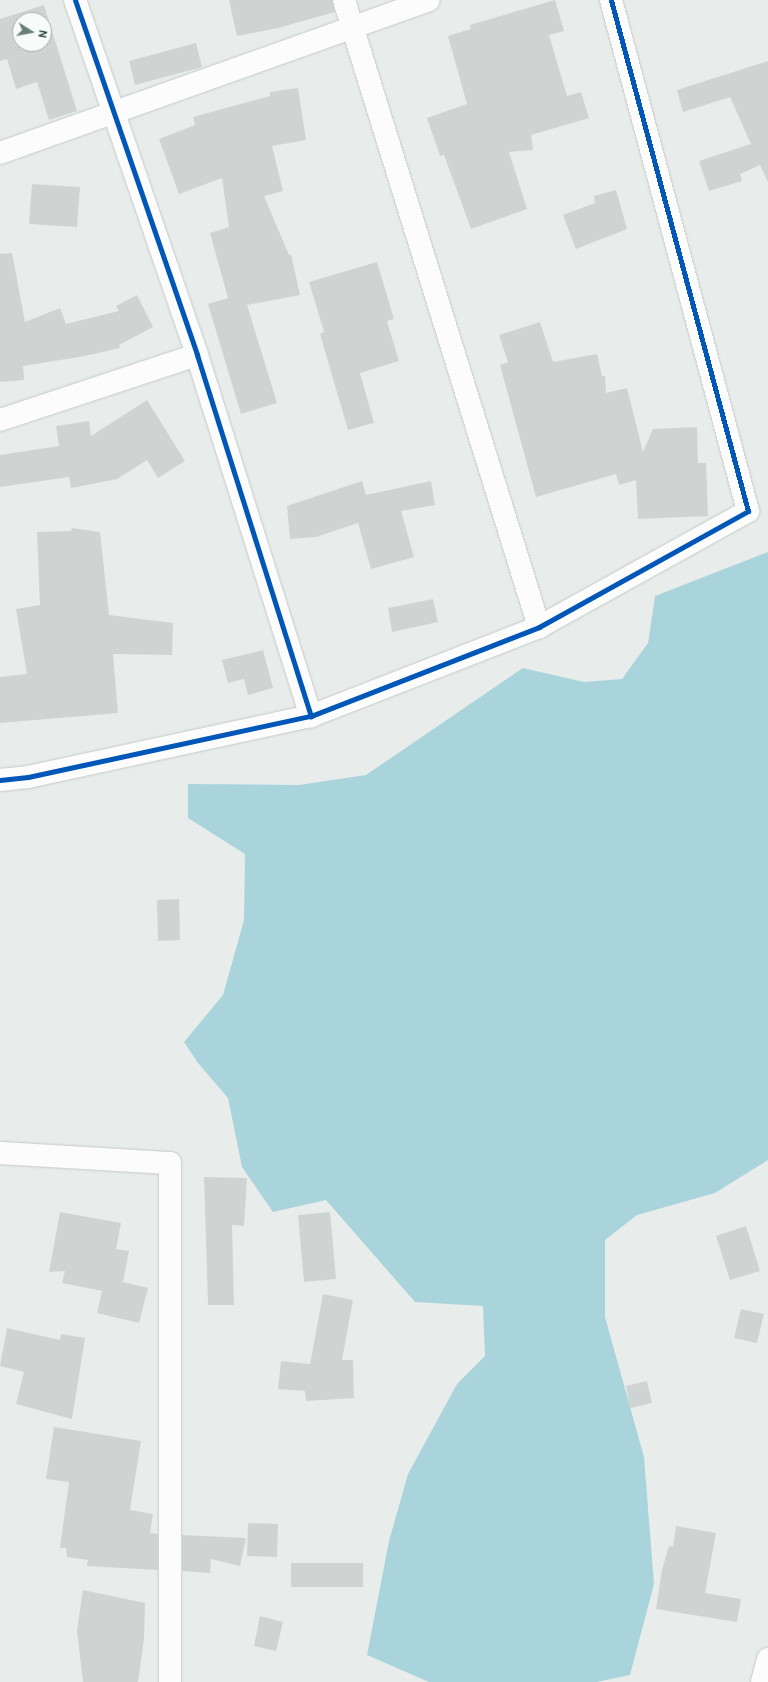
<!DOCTYPE html>
<style>
body{margin:0}
#map{position:relative;width:768px;height:1682px;overflow:hidden;background:#e8edeb;font-family:Cabin,sans-serif}
div>[style]{position:absolute}
[style*='--x']{left:calc(var(--x)*1px);top:calc(var(--y)*1px);width:calc(var(--w)*1px);rotate:calc(var(--a)*1deg)}
.water>*{inset:0;background:#a9d4db}
.building>*{inset:0;background:#cfd4d2}
.roads{filter:drop-shadow(0 0 1px #c5cac8) drop-shadow(0 0 1px #c5cac8)}
.minor>*{height:22px;margin:-11px;padding:0 11px;transform-origin:11px;border-radius:11px;background:#fcfcfc}
.cycleway>*{height:5px;margin:-2.5px;padding:0 2.5px;transform-origin:2.5px;border-radius:2.5px;background:#0057b8}
span{translate:-50% -50%;white-space:nowrap;text-align:center;line-height:1.15;-webkit-text-stroke:4px #f7fbf9;paint-order:stroke}
.north{position:absolute;left:12px;top:12px;width:40px;height:40px;box-sizing:border-box;background:#f7fbf9;border:1px solid #a3b1ad;border-radius:50%;rotate:101deg;font-size:11px;font-weight:700;line-height:16px;text-align:center;color:#24423a}
.north::after{content:'';display:block;margin:auto;width:14px;height:18px;background:#697e78;clip-path:polygon(50% 0,100% 100%,50% 72%,0 100%)}
</style>
<div id="map">
<div class="water">
<div style="clip-path:polygon(768px 552px,768px 1160px,715px 1193px,637px 1215px,605px 1240px,605px 1317px,644px 1457px,654px 1584px,630px 1675px,596px 1682px,429px 1682px,367px 1655px,389px 1541px,408px 1474px,457px 1384px,485px 1356px,483px 1306px,415px 1302px,326px 1200px,273px 1212px,242px 1167px,228px 1098px,198px 1063px,184px 1042px,223px 995px,244px 920px,245px 854px,188px 818px,188px 784px,299px 785px,366px 775px,523px 668px,584px 682px,622px 679px,648px 643px,655px 596px)"></div>
</div>
<div class="building">
<div style="clip-path:polygon(229px 0,332px 0,335px 12px,278px 28px,237px 36px)"></div>
<div style="clip-path:polygon(555px 0,564px 31px,549px 35px,567px 96px,581px 92px,589px 118px,531px 135px,533px 150px,509px 152px,527px 209px,471px 229px,444px 155px,440px 156px,427px 118px,467px 104px,448px 36px,471px 29px,470px 25px)"></div>
<div style="clip-path:polygon(evenodd,44px 5px,77px 111px,49px 120px,37px 82px,16px 89px,7px 59px,0 61px,0 19px,44px 5px,20px 20px,44px 20px,44px 44px,20px 44px,20px 20px)"></div>
<div style="clip-path:polygon(196px 43px,202px 67px,135px 85px,129px 61px)"></div>
<div style="clip-path:polygon(768px 61px,768px 182px,760px 165px,740px 174px,742px 181px,709px 191px,699px 161px,751px 144px,730px 97px,683px 112px,677px 90px)"></div>
<div style="clip-path:polygon(298px 88px,306px 140px,272px 146px,283px 191px,264px 196px,289px 255px,291px 254px,300px 295px,247px 305px,277px 403px,241px 414px,208px 304px,228px 298px,210px 233px,229px 227px,222px 178px,179px 194px,159px 139px,195px 125px,193px 117px,270px 96px,270px 92px)"></div>
<div style="clip-path:polygon(32px 184px,80px 187px,77px 227px,29px 224px)"></div>
<div style="clip-path:polygon(616px 190px,627px 229px,576px 249px,563px 215px,595px 203px,594px 196px)"></div>
<div style="clip-path:polygon(12px 253px,25px 322px,60px 308px,66px 324px,119px 311px,116px 306px,137px 295px,153px 327px,119px 345px,120px 348px,85px 356px,23px 366px,24px 380px,0 382px,0 254px)"></div>
<div style="clip-path:polygon(377px 262px,394px 319px,387px 321px,399px 361px,360px 373px,374px 423px,348px 430px,320px 334px,324px 332px,309px 282px)"></div>
<div style="clip-path:polygon(540px 322px,553px 362px,597px 354px,602px 376px,605px 376px,606px 393px,627px 388px,643px 452px,653px 429px,697px 427px,698px 463px,706px 463px,708px 516px,638px 519px,636px 480px,619px 485px,616px 474px,536px 497px,500px 365px,508px 362px,499px 335px)"></div>
<div style="clip-path:polygon(147px 400px,185px 461px,158px 478px,147px 460px,117px 479px,71px 488px,69px 477px,0 487px,0 455px,59px 446px,56px 426px,89px 421px,91px 436px)"></div>
<div style="clip-path:polygon(362px 481px,366px 495px,431px 481px,435px 505px,401px 511px,414px 557px,371px 569px,358px 523px,316px 537px,290px 539px,287px 506px)"></div>
<div style="clip-path:polygon(72px 528px,100px 532px,109px 615px,173px 623px,172px 655px,113px 654px,118px 713px,0 723px,0 677px,27px 674px,16px 609px,40px 605px,37px 532px,71px 531px)"></div>
<div style="clip-path:polygon(433px 599px,438px 622px,392px 632px,388px 608px)"></div>
<div style="clip-path:polygon(263px 650px,273px 688px,248px 695px,244px 679px,228px 683px,222px 660px)"></div>
<div style="clip-path:polygon(179px 899px,180px 940px,158px 941px,157px 900px)"></div>
<div style="clip-path:polygon(204px 1177px,247px 1178px,244px 1226px,232px 1225px,234px 1305px,208px 1305px)"></div>
<div style="clip-path:polygon(60px 1212px,121px 1223px,116px 1249px,129px 1251px,123px 1282px,148px 1288px,139px 1323px,97px 1313px,102px 1291px,62px 1283px,65px 1271px,49px 1272px)"></div>
<div style="clip-path:polygon(330px 1212px,336px 1279px,304px 1282px,298px 1215px)"></div>
<div style="clip-path:polygon(746px 1226px,760px 1271px,730px 1280px,716px 1236px)"></div>
<div style="clip-path:polygon(323px 1294px,353px 1300px,342px 1360px,353px 1360px,354px 1398px,306px 1401px,305px 1391px,278px 1389px,281px 1361px,310px 1364px)"></div>
<div style="clip-path:polygon(741px 1309px,764px 1314px,757px 1343px,734px 1338px)"></div>
<div style="clip-path:polygon(7px 1328px,60px 1340px,61px 1334px,85px 1338px,72px 1419px,16px 1404px,24px 1372px,0 1366px)"></div>
<div style="clip-path:polygon(647px 1381px,652px 1403px,630px 1408px,626px 1386px)"></div>
<div style="clip-path:polygon(54px 1427px,141px 1441px,130px 1510px,153px 1514px,150px 1533px,158px 1534px,158px 1570px,87px 1566px,88px 1560px,67px 1557px,66px 1548px,60px 1548px,69px 1482px,46px 1479px)"></div>
<div style="clip-path:polygon(248px 1523px,278px 1524px,277px 1557px,247px 1556px)"></div>
<div style="clip-path:polygon(676px 1526px,716px 1533px,705px 1593px,741px 1599px,737px 1622px,656px 1609px,662px 1570px,669px 1546px,673px 1547px)"></div>
<div style="clip-path:polygon(182px 1535px,246px 1538px,240px 1566px,211px 1559px,210px 1573px,182px 1571px)"></div>
<div style="clip-path:polygon(291px 1563px,363px 1563px,363px 1587px,291px 1587px)"></div>
<div style="clip-path:polygon(83px 1590px,145px 1603px,144px 1639px,138px 1682px,83px 1682px,77px 1630px)"></div>
<div style="clip-path:polygon(260px 1616px,283px 1622px,276px 1651px,254px 1646px)"></div>
</div>
<div class="roads">
<div class="minor">
<div style="--x:75;--y:0;--w:375;--a:71"></div>
<div style="--x:197;--y:355;--w:379;--a:72.5"></div>
<div style="--x:344;--y:0;--w:657;--a:72.72"></div>
<div style="--x:0;--y:153;--w:455;--a:-19.6"></div>
<div style="--x:0;--y:420;--w:207;--a:-18.3"></div>
<div style="--x:0;--y:780;--w:28;--a:-6"></div>
<div style="--x:28;--y:777;--w:289;--a:-12.2"></div>
<div style="--x:311;--y:716;--w:245;--a:-21.3"></div>
<div style="--x:539;--y:627;--w:239;--a:-29"></div>
<div style="--x:748;--y:511;--w:529;--a:-105.01"></div>
<div style="--x:0;--y:1153;--w:170;--a:3.4"></div>
<div style="--x:170;--y:1163;--w:519;--a:90"></div>
<div style="--x:762;--y:1682;--w:24;--a:-75"></div>
</div>
</div>
<div class="cycleway">
<div style="--x:75;--y:0;--w:375;--a:71"></div>
<div style="--x:197;--y:355;--w:379;--a:72.5"></div>
<div style="--x:0;--y:780;--w:28;--a:-6"></div>
<div style="--x:28;--y:777;--w:289;--a:-12.2"></div>
<div style="--x:311;--y:716;--w:245;--a:-21.3"></div>
<div style="--x:539;--y:627;--w:239;--a:-29"></div>
<div style="--x:748;--y:511;--w:529;--a:-105.01"></div>
</div>
<div class="north">N</div>
</div>
